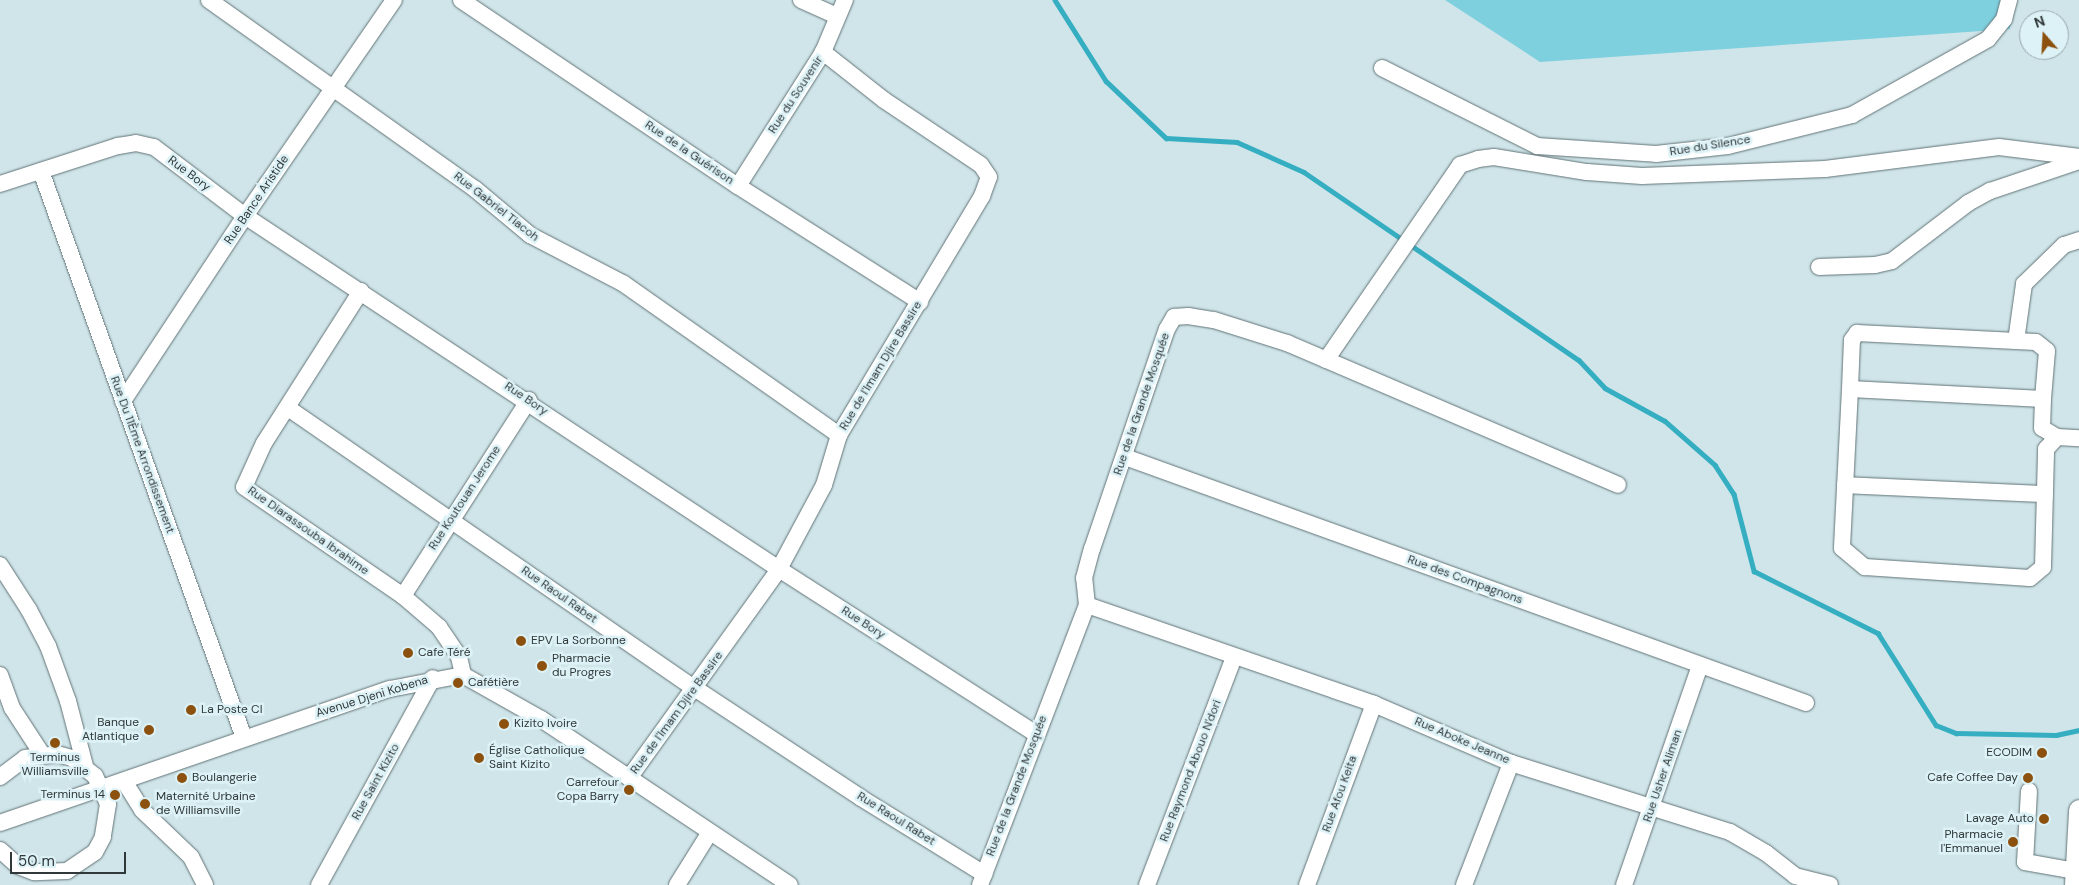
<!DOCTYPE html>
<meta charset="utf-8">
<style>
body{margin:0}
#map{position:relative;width:2079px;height:885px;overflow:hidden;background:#d0e5e9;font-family:"DM Sans",sans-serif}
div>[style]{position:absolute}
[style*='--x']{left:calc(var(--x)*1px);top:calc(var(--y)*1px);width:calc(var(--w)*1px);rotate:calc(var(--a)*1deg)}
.green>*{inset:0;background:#7fd0df}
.stream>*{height:4.5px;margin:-2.25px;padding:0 2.25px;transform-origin:2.25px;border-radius:2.25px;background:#36aec2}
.roads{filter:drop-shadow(0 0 1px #617377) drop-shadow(0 0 1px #617377)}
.minor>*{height:16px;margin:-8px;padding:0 8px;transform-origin:8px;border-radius:8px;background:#fff}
.major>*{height:21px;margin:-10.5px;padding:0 10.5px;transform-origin:10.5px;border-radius:10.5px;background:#fff}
.dots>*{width:14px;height:14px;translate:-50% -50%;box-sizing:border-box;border:2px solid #ddf2f6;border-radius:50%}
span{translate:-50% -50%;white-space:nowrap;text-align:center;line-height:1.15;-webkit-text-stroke:5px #ddf2f6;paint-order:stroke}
.street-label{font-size:12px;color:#30383a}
.poi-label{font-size:12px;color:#30383a}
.left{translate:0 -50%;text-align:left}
.right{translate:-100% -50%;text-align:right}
.north{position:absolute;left:2019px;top:10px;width:50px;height:50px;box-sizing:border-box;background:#ddf2f6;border:1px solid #98a8ab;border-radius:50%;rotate:341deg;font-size:14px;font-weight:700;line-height:20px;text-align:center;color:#30383a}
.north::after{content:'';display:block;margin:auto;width:18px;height:22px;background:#8c510f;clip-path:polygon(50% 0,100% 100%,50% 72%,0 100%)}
.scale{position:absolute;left:10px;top:852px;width:116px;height:22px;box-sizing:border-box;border:2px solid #30383a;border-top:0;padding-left:6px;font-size:15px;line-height:18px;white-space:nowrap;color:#30383a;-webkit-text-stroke:4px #ddf2f6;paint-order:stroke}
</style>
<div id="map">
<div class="green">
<div style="clip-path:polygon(1445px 0,2014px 0,2010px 29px,1540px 62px)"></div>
</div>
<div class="stream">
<div style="--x:1055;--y:0;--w:96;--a:57.8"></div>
<div style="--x:1106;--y:81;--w:83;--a:43.5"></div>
<div style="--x:1166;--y:138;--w:71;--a:3.2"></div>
<div style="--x:1237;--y:142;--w:73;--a:24.1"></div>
<div style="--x:1304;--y:172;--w:333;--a:34.4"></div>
<div style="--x:1579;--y:360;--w:38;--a:47"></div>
<div style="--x:1605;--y:388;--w:68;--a:28.8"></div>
<div style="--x:1665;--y:421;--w:67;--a:41.3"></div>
<div style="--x:1715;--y:465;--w:35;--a:57"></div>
<div style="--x:1734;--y:494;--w:80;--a:75.4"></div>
<div style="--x:1754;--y:571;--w:139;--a:26.6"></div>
<div style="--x:1878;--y:633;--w:109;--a:57.8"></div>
<div style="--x:1936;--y:725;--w:22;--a:22"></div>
<div style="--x:1956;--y:733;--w:100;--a:1.1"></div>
<div style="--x:2056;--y:735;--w:24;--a:-12"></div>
</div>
<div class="roads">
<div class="minor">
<div style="--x:209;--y:0;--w:326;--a:35.4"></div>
<div style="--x:475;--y:189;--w:72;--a:39.9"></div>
<div style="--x:530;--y:235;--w:106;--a:27.5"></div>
<div style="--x:624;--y:284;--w:263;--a:35.1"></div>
<div style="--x:461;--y:0;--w:334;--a:33.9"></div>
<div style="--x:738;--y:186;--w:216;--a:32.5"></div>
<div style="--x:801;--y:0;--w:39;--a:24"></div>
<div style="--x:1382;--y:68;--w:174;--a:26.7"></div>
<div style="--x:1537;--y:146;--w:119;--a:3.8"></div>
<div style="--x:1656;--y:154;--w:72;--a:-6.3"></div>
<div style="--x:1728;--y:146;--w:128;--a:-14"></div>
<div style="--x:1852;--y:115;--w:156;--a:-29.2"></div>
<div style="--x:1988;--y:39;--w:26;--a:-51"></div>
<div style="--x:2004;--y:19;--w:20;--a:-75"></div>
<div style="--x:41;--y:171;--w:602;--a:70.3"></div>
<div style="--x:0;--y:184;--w:124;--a:-17.9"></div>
<div style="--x:118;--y:146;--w:18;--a:-9"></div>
<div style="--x:136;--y:143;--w:18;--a:13"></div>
<div style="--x:154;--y:147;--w:114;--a:37.2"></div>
<div style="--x:245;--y:216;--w:640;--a:33.47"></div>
<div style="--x:779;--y:569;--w:305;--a:32.7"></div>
<div style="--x:738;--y:186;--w:159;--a:-57.6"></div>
<div style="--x:823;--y:52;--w:56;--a:-67.1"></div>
<div style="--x:1819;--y:267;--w:56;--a:-2"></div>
<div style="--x:1875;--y:265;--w:17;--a:-13"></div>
<div style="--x:1892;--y:261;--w:96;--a:-37.3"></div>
<div style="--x:1968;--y:203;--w:25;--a:-29"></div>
<div style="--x:1990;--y:191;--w:94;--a:-18.6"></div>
<div style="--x:361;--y:291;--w:180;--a:122.5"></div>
<div style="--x:264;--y:443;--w:48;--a:114.4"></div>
<div style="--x:244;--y:487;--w:193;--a:34.4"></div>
<div style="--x:403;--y:596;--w:48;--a:40.7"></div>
<div style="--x:439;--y:627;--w:36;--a:56"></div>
<div style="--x:459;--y:657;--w:18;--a:77"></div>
<div style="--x:2016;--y:341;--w:58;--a:-82"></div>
<div style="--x:2024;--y:284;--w:56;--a:-44.3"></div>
<div style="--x:2064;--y:245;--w:16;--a:-18"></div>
<div style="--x:1326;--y:360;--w:237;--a:-55.5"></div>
<div style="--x:1460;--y:165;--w:19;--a:-18"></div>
<div style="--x:1478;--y:159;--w:16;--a:-7"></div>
<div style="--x:1494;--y:157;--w:94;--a:9.2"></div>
<div style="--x:1587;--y:172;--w:55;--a:4.2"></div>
<div style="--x:1642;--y:176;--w:183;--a:-2.2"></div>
<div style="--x:1825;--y:169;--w:175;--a:-7.2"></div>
<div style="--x:1999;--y:147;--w:81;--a:7.1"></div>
<div style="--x:1850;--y:389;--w:49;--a:-87.7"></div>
<div style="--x:1852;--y:340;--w:9;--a:-54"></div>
<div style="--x:1857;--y:333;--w:179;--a:2.9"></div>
<div style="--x:2036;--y:342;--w:14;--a:39"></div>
<div style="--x:2047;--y:351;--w:48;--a:94.8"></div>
<div style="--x:123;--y:401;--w:222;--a:-56.6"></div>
<div style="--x:245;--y:216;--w:262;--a:-55.4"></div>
<div style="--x:288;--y:408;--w:495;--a:34.6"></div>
<div style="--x:696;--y:689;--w:198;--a:33.4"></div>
<div style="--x:861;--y:798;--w:145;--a:31.7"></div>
<div style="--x:2057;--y:437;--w:17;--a:-149"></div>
<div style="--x:2042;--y:428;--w:29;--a:-88"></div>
<div style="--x:2043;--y:399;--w:193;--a:-177"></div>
<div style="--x:1850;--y:389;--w:159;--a:92.9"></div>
<div style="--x:1842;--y:548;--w:30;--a:40"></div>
<div style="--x:1865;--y:567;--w:165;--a:3.8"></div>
<div style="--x:2030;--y:578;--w:17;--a:-40"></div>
<div style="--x:2043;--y:567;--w:118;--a:-88.5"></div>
<div style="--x:2046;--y:449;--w:16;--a:-47"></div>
<div style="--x:2057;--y:437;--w:22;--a:3"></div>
<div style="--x:1125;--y:457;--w:724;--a:19.86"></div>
<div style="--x:1845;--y:485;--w:200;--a:2.6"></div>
<div style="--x:0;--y:565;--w:54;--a:57.2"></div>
<div style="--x:29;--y:610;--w:41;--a:62.2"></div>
<div style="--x:48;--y:646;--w:59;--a:70"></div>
<div style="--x:68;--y:701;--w:67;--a:75.3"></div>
<div style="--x:403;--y:596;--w:233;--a:-57.3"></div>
<div style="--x:1087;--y:605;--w:304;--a:19"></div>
<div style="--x:1374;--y:704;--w:149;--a:23.3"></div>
<div style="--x:1511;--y:763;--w:230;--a:17.5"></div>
<div style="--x:1730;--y:832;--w:42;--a:30.3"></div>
<div style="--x:1766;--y:853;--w:37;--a:38"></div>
<div style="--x:1795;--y:876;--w:36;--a:14"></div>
<div style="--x:0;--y:675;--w:35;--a:70"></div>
<div style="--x:12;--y:708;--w:55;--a:56.9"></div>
<div style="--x:0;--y:777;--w:31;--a:-37"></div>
<div style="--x:25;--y:758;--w:32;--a:-7"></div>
<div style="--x:57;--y:754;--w:16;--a:15"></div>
<div style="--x:72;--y:758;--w:29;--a:38"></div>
<div style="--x:95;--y:776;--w:31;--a:65"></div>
<div style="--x:108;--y:804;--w:33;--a:99"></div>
<div style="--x:103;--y:837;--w:17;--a:118"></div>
<div style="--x:95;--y:852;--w:34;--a:146"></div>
<div style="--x:67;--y:871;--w:33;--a:178"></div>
<div style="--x:34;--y:872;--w:17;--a:-159"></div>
<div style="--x:18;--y:866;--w:24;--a:-138"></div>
<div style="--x:629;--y:778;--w:257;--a:-54.3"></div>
<div style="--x:779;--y:569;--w:95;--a:-61.8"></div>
<div style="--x:824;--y:485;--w:52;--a:-73.3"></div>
<div style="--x:839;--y:435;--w:279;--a:-59.1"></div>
<div style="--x:982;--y:196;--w:20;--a:-70"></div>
<div style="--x:989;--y:177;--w:14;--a:-124"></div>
<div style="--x:981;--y:165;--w:117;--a:-146.2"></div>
<div style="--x:884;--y:100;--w:78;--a:-141.8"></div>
<div style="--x:124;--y:781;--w:34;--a:58"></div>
<div style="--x:142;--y:810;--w:68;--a:43.8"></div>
<div style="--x:191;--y:857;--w:31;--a:63"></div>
<div style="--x:2029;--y:791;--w:71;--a:93.2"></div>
<div style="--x:2025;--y:862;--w:52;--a:10"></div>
<div style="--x:0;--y:823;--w:412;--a:-19"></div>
<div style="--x:390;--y:689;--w:74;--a:-10.9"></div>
<div style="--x:463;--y:675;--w:90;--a:29.4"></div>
<div style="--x:541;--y:719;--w:299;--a:33.7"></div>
<div style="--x:319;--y:885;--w:236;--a:-61.2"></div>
<div style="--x:677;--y:885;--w:62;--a:-58.1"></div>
<div style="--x:980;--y:885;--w:300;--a:-69.1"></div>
<div style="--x:1087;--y:605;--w:27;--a:-96"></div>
<div style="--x:1084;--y:578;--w:30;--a:-75"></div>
<div style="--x:1092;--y:549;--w:232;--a:-71.2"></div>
<div style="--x:1167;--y:329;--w:14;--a:-60"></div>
<div style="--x:1174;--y:317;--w:14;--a:-4"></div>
<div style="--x:1188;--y:316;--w:26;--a:9"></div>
<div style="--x:1214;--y:320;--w:77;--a:17.5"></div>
<div style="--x:1287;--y:343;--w:360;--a:23.2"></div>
<div style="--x:1147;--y:885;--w:244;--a:-69.1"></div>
<div style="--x:1307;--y:885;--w:193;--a:-69.7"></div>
<div style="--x:1464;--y:885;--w:131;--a:-68.9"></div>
<div style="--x:1624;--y:885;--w:232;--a:-70.9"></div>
</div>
<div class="major">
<div style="--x:2075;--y:885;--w:75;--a:-86.9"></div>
</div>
</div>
<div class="dots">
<div style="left:521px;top:641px;background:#8c510f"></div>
<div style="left:408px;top:653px;background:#8c510f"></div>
<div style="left:542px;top:666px;background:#8c510f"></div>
<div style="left:458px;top:683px;background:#8c510f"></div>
<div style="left:191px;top:710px;background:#8c510f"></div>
<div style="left:504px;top:724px;background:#8c510f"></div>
<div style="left:149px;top:730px;background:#8c510f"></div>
<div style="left:55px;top:743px;background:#8c510f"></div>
<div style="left:2042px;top:753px;background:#8c510f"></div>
<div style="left:479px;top:758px;background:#8c510f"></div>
<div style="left:182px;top:778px;background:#8c510f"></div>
<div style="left:2028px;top:778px;background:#8c510f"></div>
<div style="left:629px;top:790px;background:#8c510f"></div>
<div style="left:115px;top:795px;background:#8c510f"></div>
<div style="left:145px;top:804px;background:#8c510f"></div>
<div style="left:2044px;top:819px;background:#8c510f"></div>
<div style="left:2013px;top:842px;background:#8c510f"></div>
</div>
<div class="street-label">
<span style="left:796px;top:95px;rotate:-57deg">Rue du Souvenir</span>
<span style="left:1710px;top:146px;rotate:-9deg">Rue du Silence</span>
<span style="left:689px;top:153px;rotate:34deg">Rue de la Guérison</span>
<span style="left:189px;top:174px;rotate:37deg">Rue Bory</span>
<span style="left:257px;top:200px;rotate:-56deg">Rue Bance Aristide</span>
<span style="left:496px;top:207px;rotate:38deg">Rue Gabriel Tiacoh</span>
<span style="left:881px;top:366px;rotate:-59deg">Rue de l'Imam Djire Bassire</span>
<span style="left:526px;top:399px;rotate:34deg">Rue Bory</span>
<span style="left:1142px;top:404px;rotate:-71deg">Rue de la Grande Mosquée</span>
<span style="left:142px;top:455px;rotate:70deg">Rue Du 11Ème Arrondissement</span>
<span style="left:465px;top:498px;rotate:-57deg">Rue Koutouan Jerome</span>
<span style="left:308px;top:531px;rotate:35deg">Rue Diarassouba Ibrahime</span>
<span style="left:1465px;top:580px;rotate:20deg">Rue des Compagnons</span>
<span style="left:559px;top:595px;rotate:35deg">Rue Raoul Rabet</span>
<span style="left:863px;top:623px;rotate:33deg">Rue Bory</span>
<span style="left:372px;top:697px;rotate:-17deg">Avenue Djeni Kobena</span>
<span style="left:677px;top:713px;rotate:-54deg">Rue de l'Imam Djire Bassire</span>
<span style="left:1462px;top:741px;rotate:23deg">Rue Aboke Jeanne</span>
<span style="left:1191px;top:771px;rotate:-69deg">Rue Raymond Abouo N'dori</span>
<span style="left:1663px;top:776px;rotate:-71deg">Rue Usher Aliman</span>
<span style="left:376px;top:782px;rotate:-61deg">Rue Saint Kizito</span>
<span style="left:1017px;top:786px;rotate:-69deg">Rue de la Grande Mosquée</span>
<span style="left:1340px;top:794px;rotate:-70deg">Rue Afou Keita</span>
<span style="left:896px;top:819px;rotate:32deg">Rue Raoul Rabet</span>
</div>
<div class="poi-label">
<span class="left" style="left:531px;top:641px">EPV La Sorbonne</span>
<span class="left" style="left:418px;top:653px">Cafe Téré</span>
<span class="left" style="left:552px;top:666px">Pharmacie<br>du Progres</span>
<span class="left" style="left:468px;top:683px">Cafétière</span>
<span class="left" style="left:201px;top:710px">La Poste CI</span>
<span class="right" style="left:139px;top:730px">Banque<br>Atlantique</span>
<span class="left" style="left:514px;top:724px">Kizito Ivoire</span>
<span class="left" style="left:489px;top:758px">Église Catholique<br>Saint Kizito</span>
<span class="right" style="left:2032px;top:753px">ECODIM</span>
<span style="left:55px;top:765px">Terminus<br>Williamsville</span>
<span class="left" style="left:192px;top:778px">Boulangerie</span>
<span class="right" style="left:2018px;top:778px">Cafe Coffee Day</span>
<span class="right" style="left:619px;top:790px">Carrefour<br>Copa Barry</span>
<span class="right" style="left:105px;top:795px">Terminus 14</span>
<span class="left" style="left:156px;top:804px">Maternité Urbaine<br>de Williamsville</span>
<span class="right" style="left:2034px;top:819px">Lavage Auto</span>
<span class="right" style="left:2003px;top:842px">Pharmacie<br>l'Emmanuel</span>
</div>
<div class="north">N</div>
<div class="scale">50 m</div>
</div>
